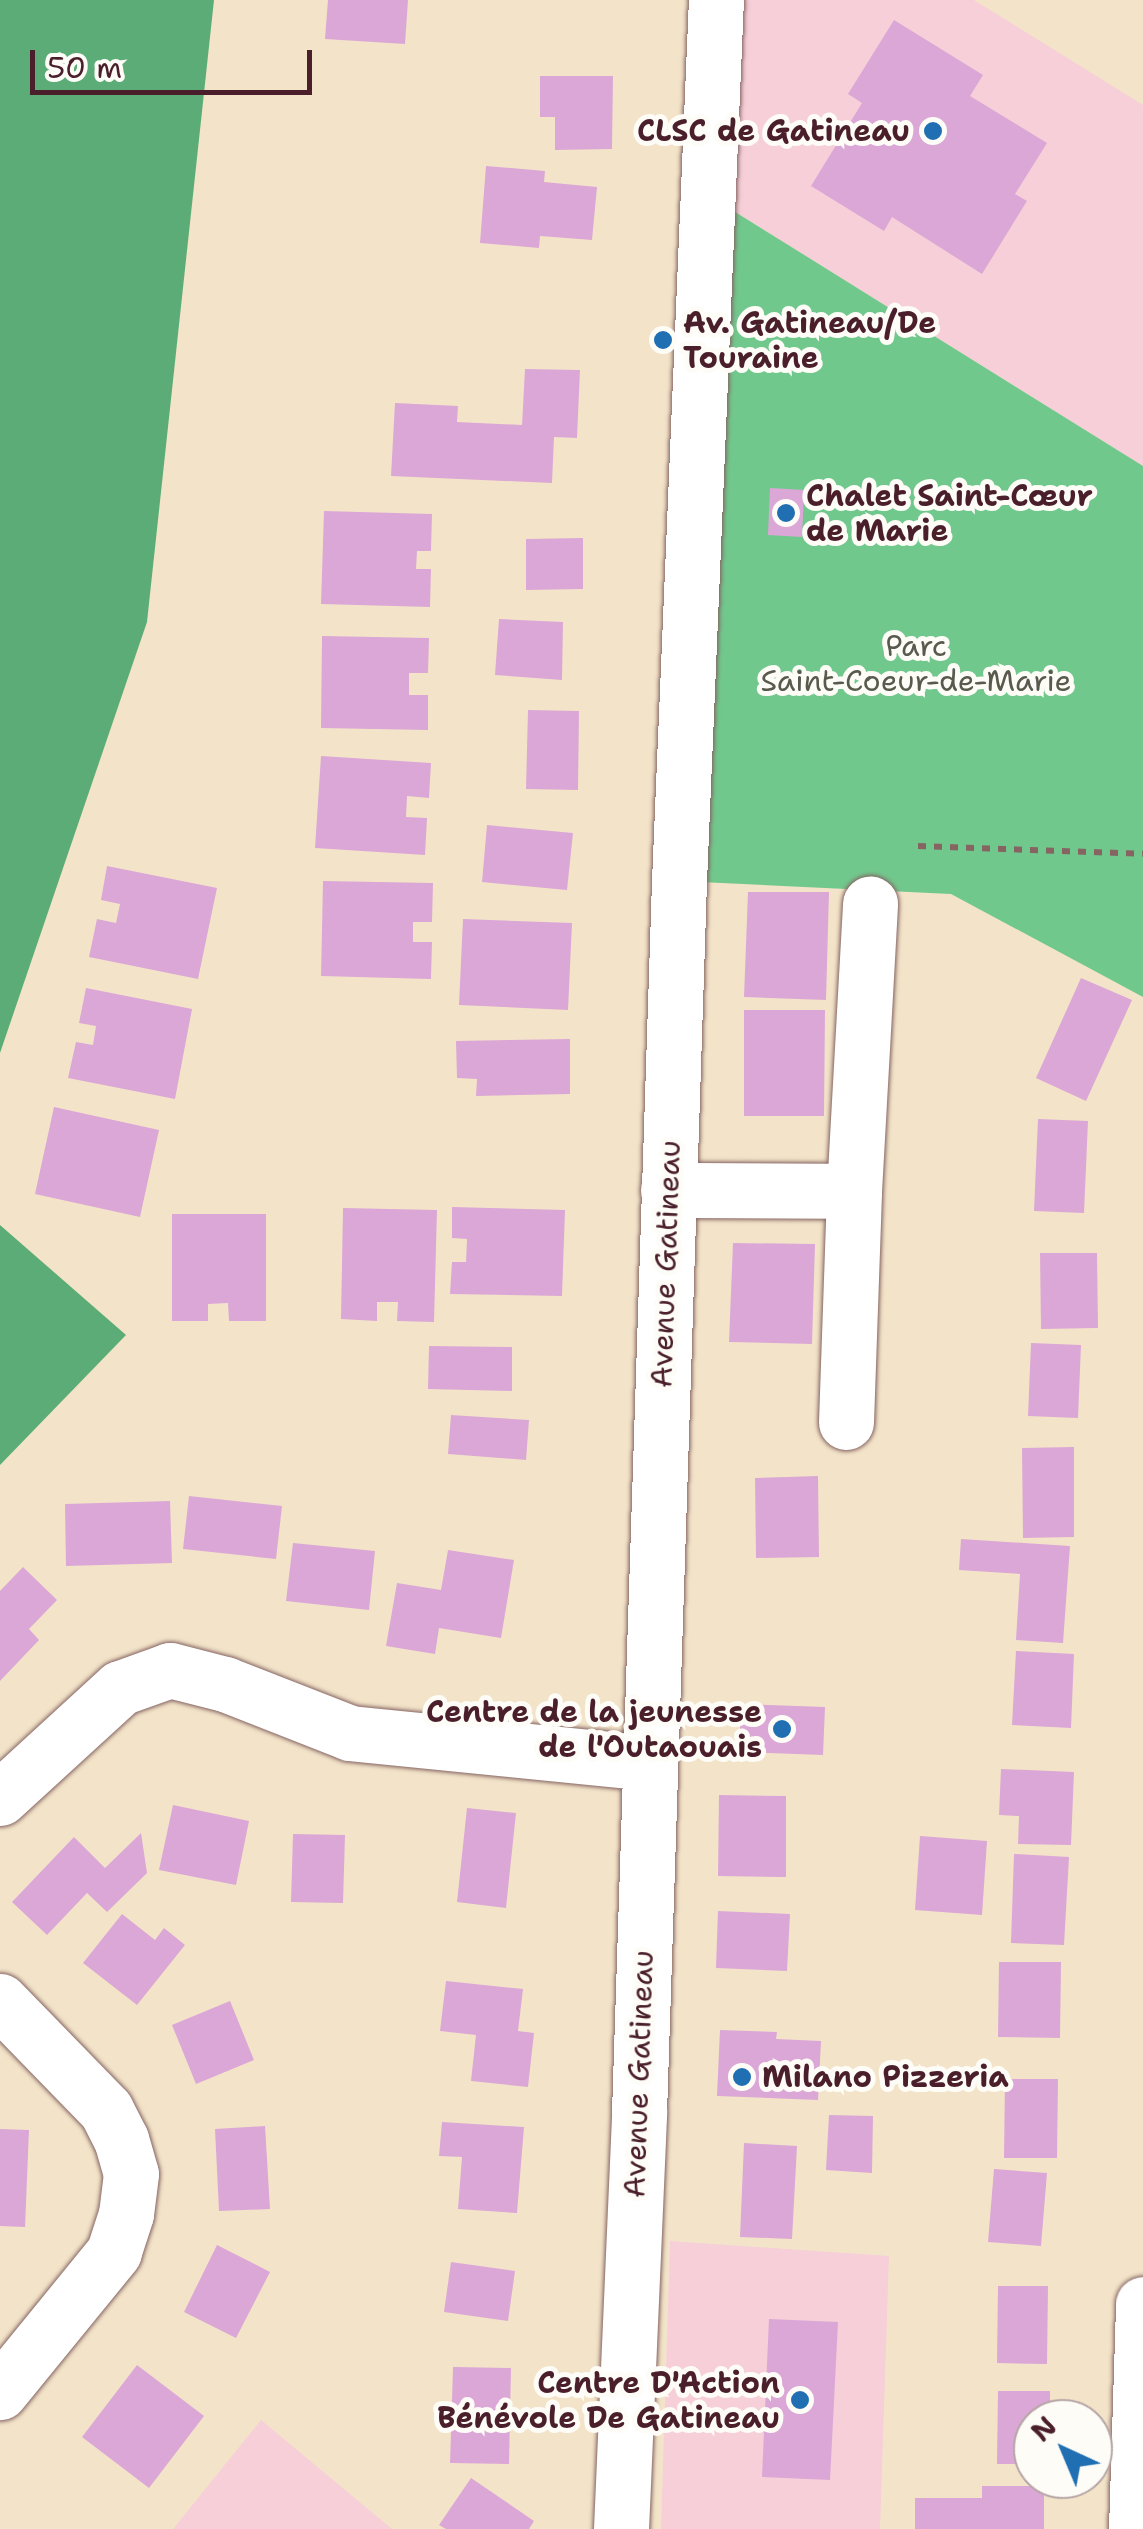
<!DOCTYPE html>
<meta charset="utf-8">
<style>
body{margin:0}
#map{position:relative;width:1143px;height:2529px;overflow:hidden;background:#f3e4c9;font-family:"Shantell Sans",sans-serif}
div>[style]{position:absolute}
[style*='--x']{left:calc(var(--x)*1px);top:calc(var(--y)*1px);width:calc(var(--w)*1px);rotate:calc(var(--a)*1deg)}
.built>*{inset:0;background:#f6cfd8}
.green>*{inset:0;background:#71c88d}
.forest>*{inset:0;background:#5cac78}
.building>*{inset:0;background:#dba7d6}
.path>*{height:6px;margin-top:-3px;transform-origin:0;background:repeating-linear-gradient(90deg,#856462 0 8px,transparent 0 16px)}
.roads{filter:drop-shadow(0 0 2px #856462) drop-shadow(0 0 2px #856462)}
.minor>*{height:55px;margin:-27.5px;padding:0 27.5px;transform-origin:27.5px;border-radius:27.5px;background:#fff}
.dots>*{width:28px;height:28px;translate:-50% -50%;box-sizing:border-box;border:5px solid #fdfcf7;border-radius:50%}
span{translate:-50% -50%;white-space:nowrap;text-align:center;line-height:1.15;-webkit-text-stroke:10px #fdfcf7;paint-order:stroke}
.poi-label{font-size:30px;color:#4a1f2b;font-weight:700}
.right{translate:-100% -50%;text-align:right}
.left{translate:0 -50%;text-align:left}
.park-label{font-size:30px;color:#585a4d}
.street-label{font-size:30px;color:#4a1f2b}
.north{position:absolute;left:1013px;top:2399px;width:100px;height:100px;box-sizing:border-box;background:#fdfcf7;border:2px solid #b5a4a5;border-radius:50%;rotate:316deg;font-size:28px;font-weight:700;line-height:40px;text-align:center;color:#4a1f2b}
.north::after{content:'';display:block;margin:auto;width:35px;height:45px;background:#1f6fb2;clip-path:polygon(50% 0,100% 100%,50% 72%,0 100%)}
.scale{position:absolute;left:30px;top:50px;width:282px;height:45px;box-sizing:border-box;border:5px solid #4a1f2b;border-top:0;padding-left:12px;font-size:30px;line-height:35px;white-space:nowrap;color:#4a1f2b;-webkit-text-stroke:8px #fdfcf7;paint-order:stroke}
</style>
<div id="map">
<div class="built">
<div style="clip-path:polygon(734px 0,974px 0,1143px 105px,1143px 466px,708px 195px)"></div>
<div style="clip-path:polygon(670px 2241px,889px 2256px,880px 2529px,661px 2529px)"></div>
<div style="clip-path:polygon(261px 2420px,392px 2529px,173px 2529px)"></div>
</div>
<div class="green">
<div style="clip-path:polygon(708px 195px,1143px 466px,1143px 997px,951px 894px,679px 881px)"></div>
</div>
<div class="forest">
<div style="clip-path:polygon(0 0,214px 0,147px 622px,0 1053px)"></div>
<div style="clip-path:polygon(0 1225px,126px 1335px,0 1465px)"></div>
</div>
<div class="building">
<div style="clip-path:polygon(328px 0,408px 0,405px 44px,325px 39px)"></div>
<div style="clip-path:polygon(894px 20px,983px 75px,970px 96px,1047px 143px,1015px 194px,1027px 201px,982px 274px,892px 217px,884px 231px,811px 186px,862px 103px,848px 94px)"></div>
<div style="clip-path:polygon(540px 76px,613px 76px,612px 149px,555px 150px,555px 117px,540px 117px)"></div>
<div style="clip-path:polygon(486px 166px,545px 171px,544px 182px,597px 187px,592px 240px,540px 236px,539px 248px,480px 243px)"></div>
<div style="clip-path:polygon(525px 369px,580px 370px,577px 438px,554px 437px,552px 483px,391px 476px,395px 403px,458px 406px,457px 422px,522px 425px)"></div>
<div style="clip-path:polygon(770px 488px,804px 490px,802px 537px,768px 535px)"></div>
<div style="clip-path:polygon(324px 511px,432px 514px,431px 551px,417px 551px,416px 569px,431px 569px,430px 607px,321px 604px)"></div>
<div style="clip-path:polygon(583px 538px,583px 589px,526px 590px,526px 539px)"></div>
<div style="clip-path:polygon(499px 619px,563px 622px,562px 680px,495px 675px)"></div>
<div style="clip-path:polygon(322px 636px,429px 638px,428px 673px,409px 673px,409px 695px,428px 695px,428px 730px,321px 728px)"></div>
<div style="clip-path:polygon(528px 710px,579px 711px,578px 790px,526px 789px)"></div>
<div style="clip-path:polygon(321px 756px,431px 763px,429px 798px,407px 796px,406px 817px,427px 818px,425px 855px,315px 848px)"></div>
<div style="clip-path:polygon(487px 825px,573px 833px,567px 890px,482px 882px)"></div>
<div style="clip-path:polygon(107px 866px,217px 888px,198px 979px,89px 957px,97px 919px,116px 923px,120px 904px,101px 900px)"></div>
<div style="clip-path:polygon(323px 881px,433px 883px,432px 922px,413px 922px,413px 942px,432px 942px,431px 979px,321px 976px)"></div>
<div style="clip-path:polygon(748px 892px,829px 892px,826px 1000px,744px 997px)"></div>
<div style="clip-path:polygon(463px 919px,572px 923px,568px 1010px,459px 1005px)"></div>
<div style="clip-path:polygon(1081px 978px,1132px 1000px,1086px 1101px,1036px 1078px)"></div>
<div style="clip-path:polygon(86px 988px,192px 1009px,175px 1099px,68px 1078px,76px 1042px,93px 1045px,96px 1026px,79px 1023px)"></div>
<div style="clip-path:polygon(744px 1010px,825px 1010px,824px 1116px,744px 1116px)"></div>
<div style="clip-path:polygon(570px 1039px,570px 1094px,476px 1096px,477px 1079px,457px 1078px,456px 1041px)"></div>
<div style="clip-path:polygon(54px 1107px,159px 1130px,140px 1217px,35px 1194px)"></div>
<div style="clip-path:polygon(1038px 1119px,1088px 1121px,1084px 1213px,1034px 1211px)"></div>
<div style="clip-path:polygon(452px 1207px,565px 1210px,562px 1296px,450px 1294px,452px 1262px,466px 1262px,467px 1239px,452px 1238px)"></div>
<div style="clip-path:polygon(343px 1208px,437px 1210px,434px 1322px,397px 1321px,398px 1302px,377px 1302px,377px 1321px,341px 1319px)"></div>
<div style="clip-path:polygon(172px 1214px,266px 1214px,266px 1321px,229px 1321px,228px 1303px,208px 1304px,208px 1321px,172px 1321px)"></div>
<div style="clip-path:polygon(733px 1243px,815px 1244px,812px 1344px,729px 1342px)"></div>
<div style="clip-path:polygon(1040px 1253px,1097px 1253px,1098px 1328px,1041px 1329px)"></div>
<div style="clip-path:polygon(1031px 1343px,1081px 1345px,1078px 1418px,1028px 1416px)"></div>
<div style="clip-path:polygon(429px 1346px,512px 1347px,512px 1391px,428px 1389px)"></div>
<div style="clip-path:polygon(451px 1415px,529px 1420px,526px 1460px,448px 1454px)"></div>
<div style="clip-path:polygon(1074px 1447px,1074px 1537px,1023px 1538px,1022px 1448px)"></div>
<div style="clip-path:polygon(818px 1476px,819px 1557px,756px 1558px,755px 1478px)"></div>
<div style="clip-path:polygon(189px 1496px,282px 1506px,276px 1559px,183px 1549px)"></div>
<div style="clip-path:polygon(170px 1501px,172px 1563px,66px 1566px,65px 1504px)"></div>
<div style="clip-path:polygon(961px 1539px,1070px 1546px,1063px 1643px,1016px 1640px,1020px 1574px,959px 1570px)"></div>
<div style="clip-path:polygon(293px 1543px,375px 1551px,369px 1610px,286px 1601px)"></div>
<div style="clip-path:polygon(448px 1550px,514px 1560px,501px 1638px,439px 1628px,435px 1654px,386px 1646px,397px 1583px,441px 1590px)"></div>
<div style="clip-path:polygon(23px 1567px,57px 1600px,29px 1629px,39px 1640px,0 1681px,0 1591px)"></div>
<div style="clip-path:polygon(1016px 1651px,1074px 1654px,1071px 1728px,1012px 1725px)"></div>
<div style="clip-path:polygon(741px 1704px,825px 1707px,823px 1755px,739px 1752px)"></div>
<div style="clip-path:polygon(1001px 1769px,1074px 1772px,1071px 1845px,1018px 1844px,1019px 1816px,999px 1815px)"></div>
<div style="clip-path:polygon(719px 1795px,786px 1796px,786px 1877px,718px 1876px)"></div>
<div style="clip-path:polygon(173px 1805px,249px 1821px,236px 1885px,159px 1870px)"></div>
<div style="clip-path:polygon(467px 1808px,516px 1813px,506px 1908px,457px 1902px)"></div>
<div style="clip-path:polygon(141px 1833px,147px 1873px,107px 1912px,87px 1893px,47px 1935px,12px 1902px,74px 1837px,105px 1868px)"></div>
<div style="clip-path:polygon(293px 1834px,345px 1835px,343px 1903px,291px 1902px)"></div>
<div style="clip-path:polygon(920px 1836px,987px 1841px,982px 1915px,915px 1910px)"></div>
<div style="clip-path:polygon(1014px 1854px,1069px 1857px,1064px 1945px,1011px 1943px)"></div>
<div style="clip-path:polygon(718px 1911px,790px 1914px,787px 1971px,716px 1968px)"></div>
<div style="clip-path:polygon(122px 1914px,155px 1940px,164px 1928px,185px 1945px,137px 2005px,83px 1963px)"></div>
<div style="clip-path:polygon(999px 1962px,1061px 1962px,1060px 2038px,998px 2037px)"></div>
<div style="clip-path:polygon(446px 1981px,523px 1989px,518px 2031px,534px 2033px,528px 2087px,471px 2081px,476px 2035px,440px 2031px)"></div>
<div style="clip-path:polygon(230px 2001px,254px 2060px,196px 2084px,172px 2025px)"></div>
<div style="clip-path:polygon(720px 2030px,777px 2032px,776px 2039px,821px 2041px,818px 2100px,717px 2096px)"></div>
<div style="clip-path:polygon(1005px 2079px,1058px 2079px,1057px 2158px,1004px 2158px)"></div>
<div style="clip-path:polygon(829px 2115px,873px 2116px,872px 2173px,826px 2170px)"></div>
<div style="clip-path:polygon(442px 2122px,524px 2127px,517px 2213px,458px 2209px,462px 2157px,439px 2156px)"></div>
<div style="clip-path:polygon(265px 2126px,270px 2209px,219px 2211px,215px 2129px)"></div>
<div style="clip-path:polygon(0 2129px,29px 2130px,25px 2227px,0 2226px)"></div>
<div style="clip-path:polygon(744px 2143px,797px 2146px,792px 2239px,740px 2237px)"></div>
<div style="clip-path:polygon(994px 2169px,1047px 2173px,1041px 2246px,988px 2242px)"></div>
<div style="clip-path:polygon(217px 2245px,270px 2272px,236px 2338px,184px 2312px)"></div>
<div style="clip-path:polygon(451px 2262px,515px 2271px,508px 2321px,444px 2312px)"></div>
<div style="clip-path:polygon(998px 2286px,1048px 2286px,1047px 2364px,997px 2363px)"></div>
<div style="clip-path:polygon(769px 2319px,838px 2322px,830px 2480px,762px 2477px)"></div>
<div style="clip-path:polygon(137px 2365px,204px 2416px,149px 2488px,82px 2437px)"></div>
<div style="clip-path:polygon(453px 2367px,511px 2368px,509px 2464px,450px 2463px)"></div>
<div style="clip-path:polygon(998px 2391px,1050px 2391px,1050px 2419px,1033px 2419px,1033px 2464px,997px 2464px)"></div>
<div style="clip-path:polygon(471px 2478px,534px 2521px,529px 2529px,446px 2529px,439px 2525px)"></div>
<div style="clip-path:polygon(982px 2486px,1044px 2486px,1044px 2529px,915px 2529px,915px 2498px,982px 2498px)"></div>
</div>
<div class="path">
<div style="--x:918;--y:846;--w:225;--a:2"></div>
</div>
<div class="roads">
<div class="minor">
<div style="--x:668;--y:1190;--w:186;--a:0.3"></div>
<div style="--x:854;--y:1191;--w:288;--a:-86.8"></div>
<div style="--x:846;--y:1422;--w:231;--a:-88"></div>
<div style="--x:0;--y:1798;--w:163;--a:-42.5"></div>
<div style="--x:120;--y:1688;--w:53;--a:-19.8"></div>
<div style="--x:170;--y:1670;--w:57;--a:14.3"></div>
<div style="--x:225;--y:1684;--w:134;--a:21.4"></div>
<div style="--x:350;--y:1733;--w:300;--a:5.7"></div>
<div style="--x:0;--y:2001;--w:152;--a:45.8"></div>
<div style="--x:106;--y:2110;--w:33;--a:63"></div>
<div style="--x:121;--y:2139;--w:36;--a:74"></div>
<div style="--x:131;--y:2174;--w:40;--a:97.1"></div>
<div style="--x:126;--y:2214;--w:40;--a:108"></div>
<div style="--x:114;--y:2252;--w:181;--a:129.2"></div>
<div style="--x:621;--y:2529;--w:416;--a:-87.5"></div>
<div style="--x:639;--y:2113;--w:1233;--a:-88.14"></div>
<div style="--x:679;--y:881;--w:882;--a:-87.6"></div>
<div style="--x:1136;--y:2529;--w:225;--a:-88.2"></div>
</div>
</div>
<div class="dots">
<div style="left:933px;top:131px;background:#1f6fb2"></div>
<div style="left:663px;top:340px;background:#1f6fb2"></div>
<div style="left:786px;top:513px;background:#1f6fb2"></div>
<div style="left:782px;top:1729px;background:#1f6fb2"></div>
<div style="left:742px;top:2077px;background:#1f6fb2"></div>
<div style="left:800px;top:2400px;background:#1f6fb2"></div>
</div>
<div class="poi-label">
<span class="right" style="left:910px;top:131px">CLSC de Gatineau</span>
<span class="left" style="left:683px;top:340px">Av. Gatineau/De<br>Touraine</span>
<span class="left" style="left:806px;top:513px">Chalet Saint-Cœur<br>de Marie</span>
<span class="right" style="left:762px;top:1729px">Centre de la jeunesse<br>de l'Outaouais</span>
<span class="left" style="left:762px;top:2077px">Milano Pizzeria</span>
<span class="right" style="left:780px;top:2400px">Centre D'Action<br>Bénévole De Gatineau</span>
</div>
<div class="park-label">
<span style="left:916px;top:663px">Parc<br>Saint-Coeur-de-Marie</span>
</div>
<div class="street-label">
<span style="left:666px;top:1264px;rotate:-88deg">Avenue Gatineau</span>
<span style="left:639px;top:2074px;rotate:-88deg">Avenue Gatineau</span>
</div>
<div class="north">N</div>
<div class="scale">50 m</div>
</div>
